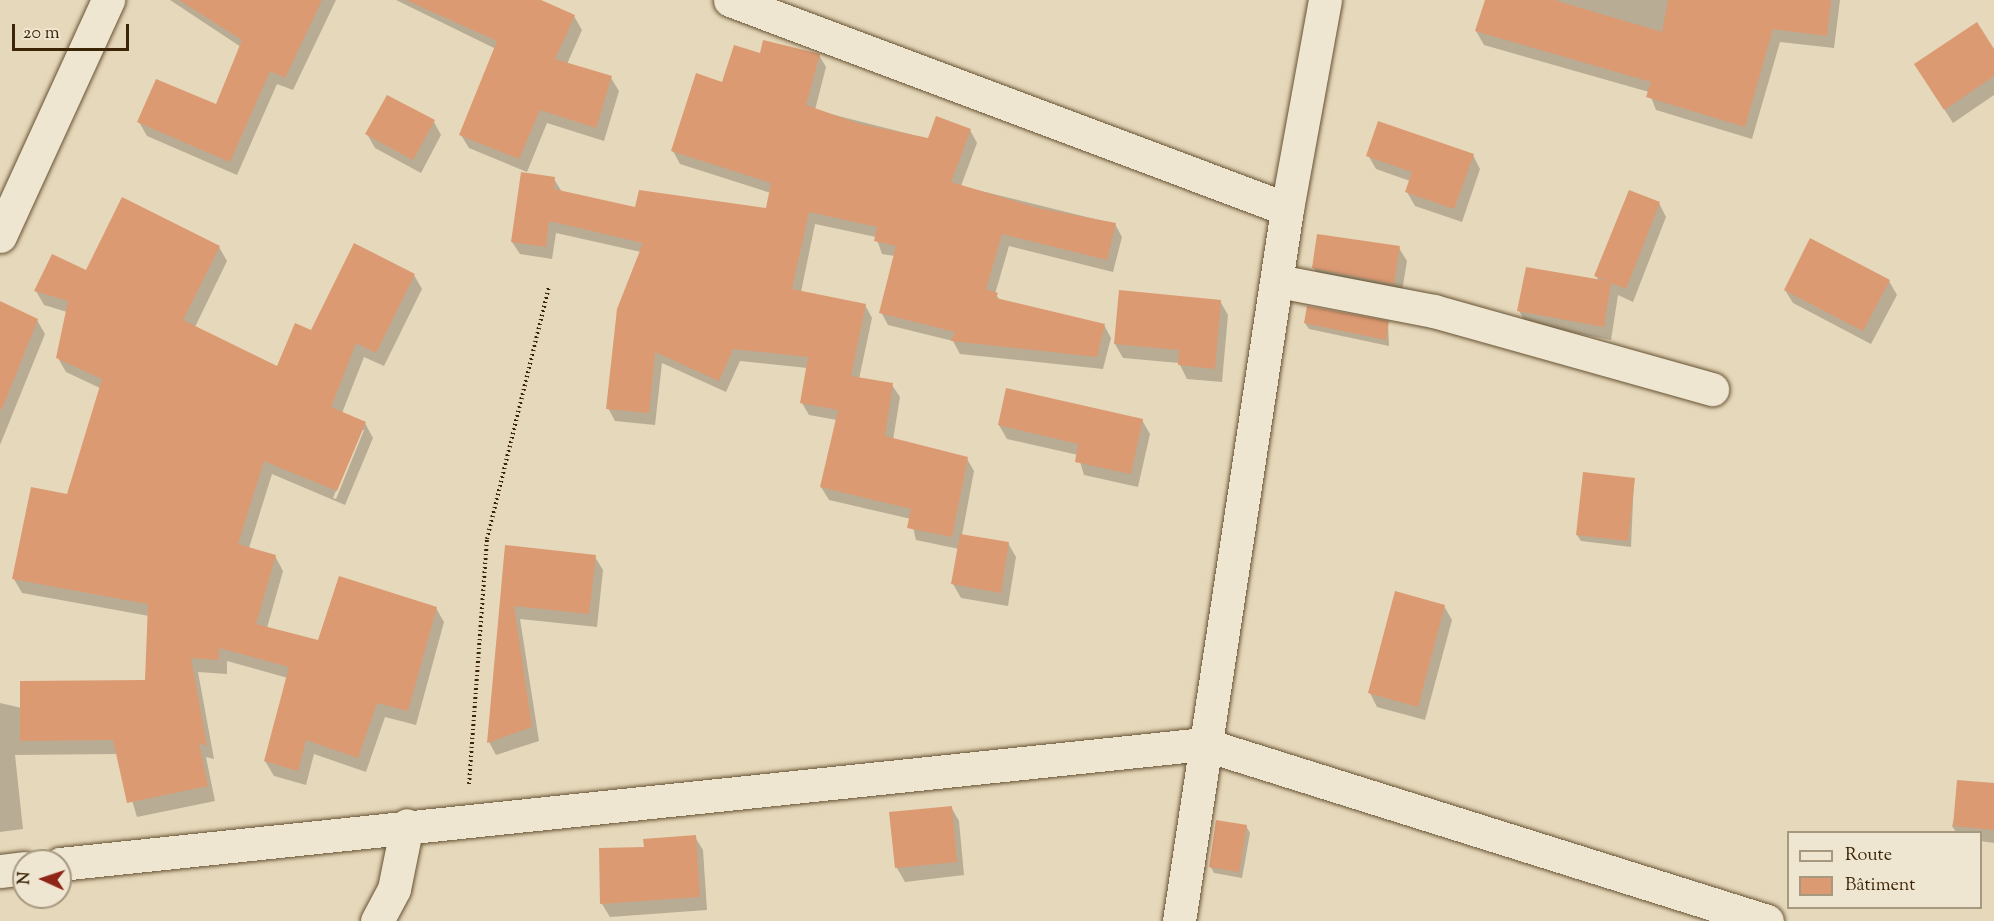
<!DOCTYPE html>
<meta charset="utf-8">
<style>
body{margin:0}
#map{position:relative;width:1994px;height:921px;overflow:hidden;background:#e6d8ba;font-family:"Sorts Mill Goudy",serif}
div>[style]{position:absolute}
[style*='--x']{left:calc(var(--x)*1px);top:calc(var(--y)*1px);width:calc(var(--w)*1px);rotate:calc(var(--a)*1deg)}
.shadow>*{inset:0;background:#0003}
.building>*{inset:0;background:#dc9a73}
.path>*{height:4px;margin-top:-2px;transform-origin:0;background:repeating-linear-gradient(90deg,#3b2506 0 1.5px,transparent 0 4.5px)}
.roads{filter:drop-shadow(0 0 2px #665233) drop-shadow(0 0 2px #665233)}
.minor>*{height:33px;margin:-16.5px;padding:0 16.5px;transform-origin:16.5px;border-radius:16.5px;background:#efe6d2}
span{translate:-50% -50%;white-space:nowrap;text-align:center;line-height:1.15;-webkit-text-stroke:4.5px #efe6d2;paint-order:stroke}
.legend{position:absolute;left:1787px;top:831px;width:195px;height:78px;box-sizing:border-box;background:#efe6d2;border:2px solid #a79980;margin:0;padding:8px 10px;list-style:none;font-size:18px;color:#3b2506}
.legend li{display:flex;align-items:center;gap:12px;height:30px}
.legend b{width:30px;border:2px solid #a79980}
.north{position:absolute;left:12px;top:849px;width:60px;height:60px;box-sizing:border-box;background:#efe6d2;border:2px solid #a79980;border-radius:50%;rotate:273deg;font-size:16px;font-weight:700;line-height:24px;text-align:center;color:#3b2506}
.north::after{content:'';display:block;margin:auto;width:21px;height:27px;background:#8f2418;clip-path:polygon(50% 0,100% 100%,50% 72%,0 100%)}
.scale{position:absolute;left:12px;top:24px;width:117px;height:27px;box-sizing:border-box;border:3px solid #3b2506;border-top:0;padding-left:8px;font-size:18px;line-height:21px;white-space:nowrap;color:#3b2506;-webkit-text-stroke:4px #efe6d2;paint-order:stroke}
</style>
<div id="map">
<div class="shadow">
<div style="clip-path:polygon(170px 0,336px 0,293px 90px,277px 84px,237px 175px,147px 136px,139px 122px,216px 106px,241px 47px)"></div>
<div style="clip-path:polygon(396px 0,537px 0,574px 16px,582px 30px,567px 64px,611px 78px,619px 91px,604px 141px,547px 123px,527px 172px,469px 148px,461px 135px,496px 49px)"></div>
<div style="clip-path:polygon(1487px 0,1840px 0,1834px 48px,1780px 42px,1752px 139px,1656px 110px,1649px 92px,1484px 45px,1476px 31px)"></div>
<div style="clip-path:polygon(1994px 51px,1994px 95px,1953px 123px,1924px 78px)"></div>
<div style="clip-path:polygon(761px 55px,819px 55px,826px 67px,815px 110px,929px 139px,970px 130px,977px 143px,961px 186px,1115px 224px,1122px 237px,1113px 272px,1009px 246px,995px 294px,1001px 301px,1104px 325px,1111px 338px,1103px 369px,960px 354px,953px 341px,888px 325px,881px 312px,895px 256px,882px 254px,876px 237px,815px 224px,801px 292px,865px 305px,872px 318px,859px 379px,892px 385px,900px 397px,893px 440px,967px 459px,974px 471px,962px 535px,1008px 543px,1016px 557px,1008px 606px,961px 598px,953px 584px,959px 549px,916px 540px,911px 519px,829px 500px,821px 487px,837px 420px,809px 415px,802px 403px,807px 368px,740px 361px,726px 392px,662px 363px,655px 425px,615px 421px,608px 408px,641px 252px,556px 233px,552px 259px,520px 254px,512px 242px,554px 179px,562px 192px,636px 209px,767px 210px,771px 193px,680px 164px,673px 151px,723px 83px)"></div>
<div style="clip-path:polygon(434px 122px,441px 135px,421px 173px,375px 148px,367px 134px)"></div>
<div style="clip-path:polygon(1368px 155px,1473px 155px,1480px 169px,1462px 222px,1415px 206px,1407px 192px,1410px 181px,1376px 169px)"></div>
<div style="clip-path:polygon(1659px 203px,1666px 217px,1633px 302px,1618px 295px,1611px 340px,1527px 324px,1519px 311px,1599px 281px,1596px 276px)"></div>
<div style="clip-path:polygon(evenodd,219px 247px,227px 261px,195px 327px,278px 368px,312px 332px,414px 275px,422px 289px,384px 366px,364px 357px,342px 413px,365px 423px,373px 438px,345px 505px,272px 474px,249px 548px,275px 556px,283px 571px,267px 628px,319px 642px,436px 608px,444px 622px,416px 725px,385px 717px,366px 772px,314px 754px,306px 785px,274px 776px,265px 761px,288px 678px,227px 661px,227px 674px,198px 672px,214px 759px,206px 757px,215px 801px,137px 817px,118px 754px,15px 755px,23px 829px,0 832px,0 703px,22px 708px,146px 682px,149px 616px,22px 593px,14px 579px,68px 496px,100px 388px,66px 372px,58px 358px,67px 312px,44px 305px,36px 291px,86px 272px,219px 247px,361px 430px,364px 430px,336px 499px,333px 498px,361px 430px)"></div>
<div style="clip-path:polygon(1399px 248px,1407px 261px,1401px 297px,1322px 282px,1314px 268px)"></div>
<div style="clip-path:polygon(1889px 281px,1897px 295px,1871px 344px,1793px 303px,1785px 290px)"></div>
<div style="clip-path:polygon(1220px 301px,1228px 315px,1222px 382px,1187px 379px,1179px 363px,1123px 358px,1115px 344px)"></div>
<div style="clip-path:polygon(0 307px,37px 320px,45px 334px,0 445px)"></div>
<div style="clip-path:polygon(1305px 323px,1388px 323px,1389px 346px,1309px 329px)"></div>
<div style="clip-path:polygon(1142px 420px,1150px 434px,1138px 487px,1084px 475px,1078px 455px,1007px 439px,999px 425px)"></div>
<div style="clip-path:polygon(1634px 479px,1631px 547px,1581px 541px,1577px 535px)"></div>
<div style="clip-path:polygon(507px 546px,595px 557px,603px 570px,597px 627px,520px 619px,539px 741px,496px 755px,489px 742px)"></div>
<div style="clip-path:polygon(1444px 606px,1452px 620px,1425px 720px,1377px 707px,1370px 693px)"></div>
<div style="clip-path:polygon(1966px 782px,1994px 784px,1994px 843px,1980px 841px,1980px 832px,1956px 832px,1952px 826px)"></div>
<div style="clip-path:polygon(951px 807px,959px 821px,964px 875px,905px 882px,897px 868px,891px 814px)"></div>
<div style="clip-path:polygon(1246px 826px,1250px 833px,1242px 878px,1214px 873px,1210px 866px)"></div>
<div style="clip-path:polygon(695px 837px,703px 850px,707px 910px,610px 917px,602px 904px,645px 849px)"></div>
</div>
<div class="building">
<div style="clip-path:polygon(179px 0,322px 0,285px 78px,270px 71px,230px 162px,137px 122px,156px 79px,216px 104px,242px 40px)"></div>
<div style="clip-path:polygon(406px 0,541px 0,575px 15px,555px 59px,612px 76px,596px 128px,540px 110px,519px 159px,459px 135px,497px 41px)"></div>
<div style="clip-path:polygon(1485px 0,1554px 0,1662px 32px,1668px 0,1831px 0,1827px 36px,1773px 29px,1745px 127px,1646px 97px,1651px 82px,1475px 31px)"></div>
<div style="clip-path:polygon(1977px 22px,1994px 49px,1994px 76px,1944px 110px,1914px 64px)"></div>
<div style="clip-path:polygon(763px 40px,820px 54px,806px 105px,860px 124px,928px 138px,936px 116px,971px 129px,951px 182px,1038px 208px,1116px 223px,1107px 260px,1002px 234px,986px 289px,998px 293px,996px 298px,1105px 324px,1097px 357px,951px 341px,955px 332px,879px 313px,896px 246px,874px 241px,877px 227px,809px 212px,792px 289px,866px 304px,851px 376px,893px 383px,885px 436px,968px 457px,952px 537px,907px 528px,911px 509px,820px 487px,838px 410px,800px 403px,808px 357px,733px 349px,719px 381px,655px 352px,649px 413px,606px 409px,617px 309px,643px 243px,549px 221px,546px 247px,511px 242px,521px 172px,555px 177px,554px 189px,635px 207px,639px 190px,766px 208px,771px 183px,671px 151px,696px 73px,722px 82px,734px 45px,760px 53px)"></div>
<div style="clip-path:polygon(387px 95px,435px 120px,413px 160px,365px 134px)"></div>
<div style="clip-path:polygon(1378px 121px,1474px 154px,1454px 209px,1405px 192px,1412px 172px,1366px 156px)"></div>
<div style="clip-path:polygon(1629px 190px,1660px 202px,1626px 289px,1611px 283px,1604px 327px,1517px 311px,1526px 267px,1608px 281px,1594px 276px)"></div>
<div style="clip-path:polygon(122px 197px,220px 246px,183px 320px,277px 366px,295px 323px,311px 330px,354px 243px,415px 274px,376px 353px,356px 343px,331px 407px,366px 422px,337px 491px,264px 461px,238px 544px,276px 555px,256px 624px,318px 640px,339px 576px,437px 607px,408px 711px,377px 703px,358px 758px,306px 740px,298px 771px,264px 761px,289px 667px,219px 648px,219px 660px,191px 658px,207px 746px,199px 743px,208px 786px,127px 803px,113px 740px,20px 741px,20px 681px,145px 680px,148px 604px,12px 579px,31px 487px,67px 494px,102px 379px,56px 358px,68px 301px,34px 291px,52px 254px,86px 270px)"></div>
<div style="clip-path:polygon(1317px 234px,1400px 246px,1394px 284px,1312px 268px)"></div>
<div style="clip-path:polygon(1810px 238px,1890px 280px,1863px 331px,1784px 290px)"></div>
<div style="clip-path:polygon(1119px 290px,1221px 300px,1215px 369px,1178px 365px,1179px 350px,1114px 344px)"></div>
<div style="clip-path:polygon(0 301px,38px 319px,2px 409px,0 409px)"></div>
<div style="clip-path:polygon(1307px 306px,1389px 321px,1386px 340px,1304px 323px)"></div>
<div style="clip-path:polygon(1006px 388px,1143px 419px,1131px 474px,1075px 462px,1078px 444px,998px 425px)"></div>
<div style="clip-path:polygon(1583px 472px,1635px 478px,1628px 541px,1576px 535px)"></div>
<div style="clip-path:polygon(960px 534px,1009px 542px,1001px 593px,951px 584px)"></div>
<div style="clip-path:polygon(505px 545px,596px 555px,589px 614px,514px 606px,532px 727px,487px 743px)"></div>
<div style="clip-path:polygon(1395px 591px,1445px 605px,1418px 707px,1368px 693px)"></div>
<div style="clip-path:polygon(1957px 780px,1994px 783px,1994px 830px,1953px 826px)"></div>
<div style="clip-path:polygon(952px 806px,957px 862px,895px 868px,889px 812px)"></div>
<div style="clip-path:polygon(1216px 820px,1247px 825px,1239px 872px,1209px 867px)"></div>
<div style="clip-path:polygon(696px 835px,700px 897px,600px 904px,599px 848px,644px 847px,643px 839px)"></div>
</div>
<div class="path">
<div style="--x:469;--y:784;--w:246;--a:-85.8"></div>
<div style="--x:487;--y:539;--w:260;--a:-76.2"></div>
</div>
<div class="roads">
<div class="minor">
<div style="--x:730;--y:0;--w:595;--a:20.57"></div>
<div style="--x:0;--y:236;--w:260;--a:-65.4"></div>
<div style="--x:1278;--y:281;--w:159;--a:10.9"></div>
<div style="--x:1434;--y:311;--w:289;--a:15.7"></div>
<div style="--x:60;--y:864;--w:1149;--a:-5.99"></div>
<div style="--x:1203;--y:744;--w:591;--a:17.42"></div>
<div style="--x:0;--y:871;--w:24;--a:-7"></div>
<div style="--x:377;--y:921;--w:36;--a:-62"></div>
<div style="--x:394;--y:889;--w:65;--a:-78.5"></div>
<div style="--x:1179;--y:921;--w:720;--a:-81.37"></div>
<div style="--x:1287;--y:209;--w:212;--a:-79.7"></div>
</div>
</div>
<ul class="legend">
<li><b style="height:8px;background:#efe6d2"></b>Route</li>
<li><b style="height:16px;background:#dc9a73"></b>Bâtiment</li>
</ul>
<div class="north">N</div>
<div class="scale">20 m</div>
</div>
